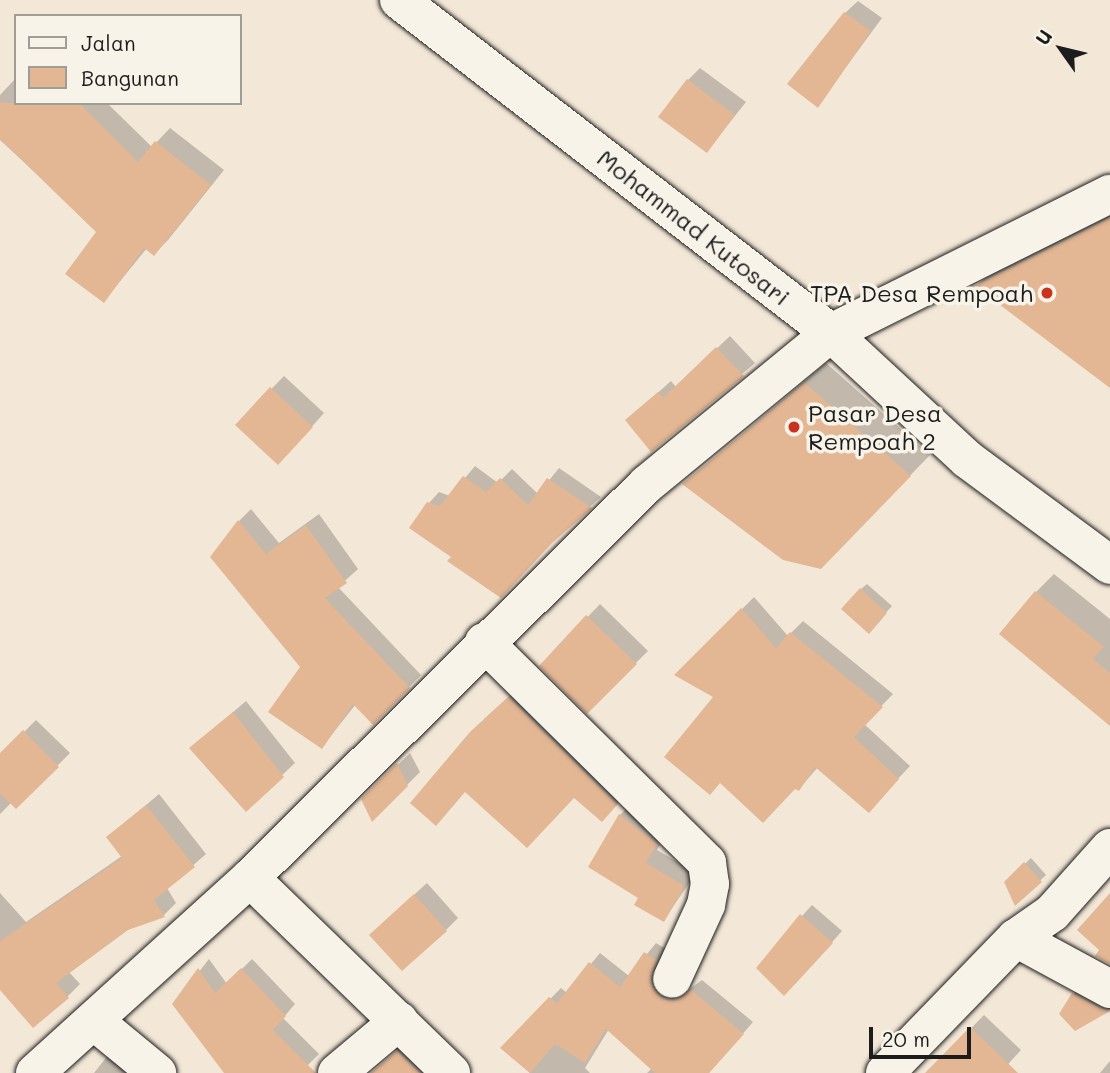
<!DOCTYPE html>
<style>
body{margin:0}
#map{position:relative;width:1110px;height:1073px;overflow:hidden;background:#f3e7d7;font-family:Mali,sans-serif}
div>[style]{position:absolute}
[style*='--x']{left:calc(var(--x)*1px);top:calc(var(--y)*1px);width:calc(var(--w)*1px);rotate:calc(var(--a)*1deg)}
.shadow>*{inset:0;background:#0003}
.building>*{inset:0;background:#e3b694}
.roads{filter:drop-shadow(0 0 2px #1c1c1c) drop-shadow(0 0 2px #1c1c1c)}
.minor>*{height:38px;margin:-19px;padding:0 19px;transform-origin:19px;border-radius:19px;background:#f7f3e8}
.dots>*{width:19px;height:19px;translate:-50% -50%;box-sizing:border-box;border:4px solid #f7f3e8;border-radius:50%}
span{translate:-50% -50%;white-space:nowrap;text-align:center;line-height:1.15;-webkit-text-stroke:7px #f7f3e8;paint-order:stroke}
.street-label{font-size:24px;color:#1c1c1c}
.poi-label{font-size:24px;color:#1c1c1c}
.right{translate:-100% -50%;text-align:right}
.left{translate:0 -50%;text-align:left}
.legend{position:absolute;left:14px;top:14px;width:228px;height:91px;box-sizing:border-box;background:#f7f3e8;border:2px solid #9f9d96;margin:0;padding:9px 12px;list-style:none;font-size:21px;color:#1c1c1c}
.legend li{display:flex;align-items:center;gap:14px;height:35px}
.legend b{width:35px;border:2px solid #9f9d96}
.north{position:absolute;left:1026px;top:14px;width:70px;height:70px;-webkit-text-stroke:5px #f7f3e8;paint-order:stroke;rotate:304deg;font-size:19px;font-weight:700;line-height:28px;text-align:center;color:#1c1c1c}
.north::after{content:'';display:block;margin:auto;width:24px;height:32px;background:#1c1c1c;clip-path:polygon(50% 0,100% 100%,50% 72%,0 100%)}
.scale{position:absolute;left:869px;top:1027px;width:102px;height:32px;box-sizing:border-box;border:4px solid #1c1c1c;border-top:0;padding-left:9px;font-size:21px;line-height:24px;white-space:nowrap;color:#1c1c1c;-webkit-text-stroke:5px #f7f3e8;paint-order:stroke}
</style>
<div id="map">
<div class="shadow">
<div style="clip-path:polygon(858px 1px,882px 18px,818px 105px,845px 13px)"></div>
<div style="clip-path:polygon(700px 68px,746px 102px,707px 151px,688px 80px)"></div>
<div style="clip-path:polygon(16px 78px,16px 103px,107px 103px,152px 147px,170px 128px,224px 170px,168px 240px,154px 254px,147px 248px,104px 301px,99px 231px,0 140px,0 95px)"></div>
<div style="clip-path:polygon(1110px 209px,1110px 386px,977px 286px,999px 264px)"></div>
<div style="clip-path:polygon(730px 336px,755px 363px,652px 450px,627px 420px,671px 381px,676px 387px)"></div>
<div style="clip-path:polygon(826px 363px,930px 455px,842px 546px,685px 483px)"></div>
<div style="clip-path:polygon(284px 376px,324px 413px,290px 451px,237px 424px)"></div>
<div style="clip-path:polygon(475px 466px,498px 483px,512px 469px,538px 494px,559px 468px,601px 497px,555px 537px,454px 557px,429px 503px,439px 492px,450px 496px)"></div>
<div style="clip-path:polygon(251px 509px,279px 543px,319px 514px,358px 569px,338px 587px,421px 675px,373px 722px,356px 704px,322px 747px,302px 666px,239px 521px)"></div>
<div style="clip-path:polygon(1054px 574px,1110px 619px,1110px 723px,1036px 592px)"></div>
<div style="clip-path:polygon(867px 584px,892px 606px,869px 631px,861px 589px)"></div>
<div style="clip-path:polygon(754px 597px,788px 636px,803px 621px,893px 694px,864px 724px,910px 766px,880px 798px,818px 767px,799px 789px,716px 696px,677px 675px)"></div>
<div style="clip-path:polygon(600px 604px,648px 651px,587px 711px,541px 666px)"></div>
<div style="clip-path:polygon(521px 686px,628px 791px,615px 807px,484px 719px)"></div>
<div style="clip-path:polygon(246px 701px,295px 763px,246px 809px,191px 748px)"></div>
<div style="clip-path:polygon(36px 720px,70px 753px,16px 807px,12px 802px,0 814px,0 756px)"></div>
<div style="clip-path:polygon(410px 753px,420px 772px,373px 819px,363px 799px)"></div>
<div style="clip-path:polygon(159px 794px,206px 854px,167px 888px,176px 903px,164px 915px,127px 929px,68px 971px,80px 984px,67px 997px,0 986px,0 893px,26px 922px,122px 856px,108px 837px)"></div>
<div style="clip-path:polygon(632px 803px,668px 831px,657px 850px,696px 873px,664px 920px,641px 897px,620px 815px)"></div>
<div style="clip-path:polygon(1031px 858px,1046px 875px,1016px 903px,1006px 882px)"></div>
<div style="clip-path:polygon(427px 883px,458px 918px,446px 930px,383px 923px)"></div>
<div style="clip-path:polygon(812px 905px,842px 931px,795px 984px,802px 916px)"></div>
<div style="clip-path:polygon(656px 943px,666px 949px,673px 988px,687px 991px,702px 980px,753px 1022px,709px 1073px,647px 1073px,652px 1068px,609px 1029px,585px 1068px,590px 1073px,530px 1073px,502px 1048px,561px 988px,567px 993px,600px 953px,629px 976px)"></div>
<div style="clip-path:polygon(209px 959px,227px 984px,252px 959px,295px 1004px,283px 1018px,319px 1054px,300px 1073px,234px 1073px,174px 1004px)"></div>
<div style="clip-path:polygon(1079px 988px,1110px 1001px,1110px 1010px,1075px 1029px,1073px 994px)"></div>
<div style="clip-path:polygon(984px 1015px,1021px 1050px,1000px 1073px,927px 1073px)"></div>
<div style="clip-path:polygon(410px 1040px,427px 1073px,371px 1073px)"></div>
<div style="clip-path:polygon(116px 1045px,148px 1073px,94px 1073px)"></div>
<div style="clip-path:polygon(1110px 1061px,1110px 1073px,1100px 1073px)"></div>
</div>
<div class="building">
<div style="clip-path:polygon(844px 12px,871px 31px,818px 108px,787px 84px)"></div>
<div style="clip-path:polygon(687px 79px,735px 115px,707px 153px,658px 117px)"></div>
<div style="clip-path:polygon(0 103px,79px 103px,138px 162px,155px 141px,211px 185px,154px 256px,144px 248px,104px 303px,65px 274px,96px 232px,0 139px)"></div>
<div style="clip-path:polygon(1110px 218px,1110px 388px,975px 286px)"></div>
<div style="clip-path:polygon(716px 347px,744px 376px,651px 452px,625px 420px,658px 392px,663px 398px)"></div>
<div style="clip-path:polygon(805px 383px,911px 476px,821px 569px,783px 560px,682px 484px)"></div>
<div style="clip-path:polygon(270px 387px,313px 427px,278px 465px,235px 425px)"></div>
<div style="clip-path:polygon(463px 476px,486px 492px,500px 478px,528px 505px,547px 478px,592px 508px,552px 543px,501px 598px,447px 561px,451px 557px,409px 528px,427px 502px,440px 506px)"></div>
<div style="clip-path:polygon(238px 520px,266px 554px,306px 525px,347px 583px,325px 598px,410px 688px,373px 725px,353px 704px,322px 749px,268px 712px,300px 667px,210px 557px)"></div>
<div style="clip-path:polygon(860px 588px,887px 613px,869px 634px,841px 609px)"></div>
<div style="clip-path:polygon(1035px 591px,1104px 647px,1093px 659px,1110px 673px,1110px 726px,999px 634px)"></div>
<div style="clip-path:polygon(741px 608px,776px 648px,790px 632px,883px 707px,854px 737px,899px 779px,869px 813px,815px 767px,799px 791px,795px 789px,763px 823px,720px 783px,710px 795px,664px 757px,713px 697px,674px 675px)"></div>
<div style="clip-path:polygon(586px 615px,637px 664px,587px 714px,539px 666px)"></div>
<div style="clip-path:polygon(508px 697px,617px 805px,602px 822px,574px 798px,527px 848px,465px 792px,436px 826px,410px 803px,470px 732px)"></div>
<div style="clip-path:polygon(233px 712px,284px 777px,246px 812px,189px 748px)"></div>
<div style="clip-path:polygon(23px 730px,59px 767px,16px 809px,0 793px,0 753px)"></div>
<div style="clip-path:polygon(397px 763px,408px 786px,372px 822px,361px 799px)"></div>
<div style="clip-path:polygon(146px 805px,195px 867px,154px 900px,165px 917px,128px 930px,56px 983px,69px 998px,33px 1028px,0 990px,0 941px,122px 858px,106px 837px)"></div>
<div style="clip-path:polygon(619px 814px,657px 844px,646px 863px,685px 886px,664px 922px,634px 905px,638px 898px,588px 867px)"></div>
<div style="clip-path:polygon(1024px 862px,1042px 882px,1015px 906px,1004px 882px)"></div>
<div style="clip-path:polygon(1110px 893px,1110px 964px,1095px 956px,1099px 950px,1077px 930px)"></div>
<div style="clip-path:polygon(414px 894px,447px 931px,402px 971px,369px 935px)"></div>
<div style="clip-path:polygon(800px 914px,833px 943px,784px 996px,756px 968px)"></div>
<div style="clip-path:polygon(644px 952px,656px 960px,650px 982px,662px 999px,675px 1001px,691px 990px,744px 1034px,709px 1073px,655px 1073px,606px 1029px,585px 1063px,555px 1044px,530px 1073px,500px 1048px,549px 997px,557px 1003px,589px 962px,620px 987px)"></div>
<div style="clip-path:polygon(198px 968px,215px 993px,241px 968px,286px 1016px,273px 1030px,316px 1073px,224px 1073px,172px 1004px)"></div>
<div style="clip-path:polygon(1072px 993px,1100px 1008px,1110px 1011px,1075px 1031px,1059px 1014px)"></div>
<div style="clip-path:polygon(970px 1027px,1018px 1073px,925px 1073px)"></div>
<div style="clip-path:polygon(397px 1051px,420px 1073px,371px 1073px)"></div>
</div>
<div class="roads">
<div class="minor">
<div style="--x:399;--y:0;--w:545;--a:37.63"></div>
<div style="--x:831;--y:333;--w:185;--a:42.8"></div>
<div style="--x:967;--y:459;--w:178;--a:36.5"></div>
<div style="--x:484;--y:642;--w:314;--a:44.7"></div>
<div style="--x:707;--y:863;--w:21;--a:82"></div>
<div style="--x:710;--y:884;--w:21;--a:101"></div>
<div style="--x:706;--y:905;--w:81;--a:114.7"></div>
<div style="--x:250;--y:878;--w:280;--a:44.1"></div>
<div style="--x:1016;--y:938;--w:107;--a:28.5"></div>
<div style="--x:94;--y:1021;--w:82;--a:39.5"></div>
<div style="--x:35;--y:1073;--w:290;--a:-42.2"></div>
<div style="--x:250;--y:878;--w:559;--a:-44.78"></div>
<div style="--x:647;--y:484;--w:238;--a:-39.4"></div>
<div style="--x:831;--y:333;--w:312;--a:-26.5"></div>
<div style="--x:337;--y:1073;--w:81;--a:-40"></div>
<div style="--x:885;--y:1073;--w:188;--a:-45.9"></div>
<div style="--x:1016;--y:938;--w:44;--a:-34.8"></div>
<div style="--x:1052;--y:913;--w:87;--a:-48.3"></div>
</div>
</div>
<div class="dots">
<div style="left:1047px;top:293px;background:#c8321e"></div>
<div style="left:794px;top:427px;background:#c8321e"></div>
</div>
<div class="street-label">
<span style="left:694px;top:227px;rotate:38deg">Mohammad Kutosari</span>
</div>
<div class="poi-label">
<span class="right" style="left:1033px;top:293px">TPA Desa Rempoah</span>
<span class="left" style="left:808px;top:427px">Pasar Desa<br>Rempoah 2</span>
</div>
<ul class="legend">
<li><b style="height:9px;background:#f7f3e8"></b>Jalan</li>
<li><b style="height:19px;background:#e3b694"></b>Bangunan</li>
</ul>
<div class="north">U</div>
<div class="scale">20 m</div>
</div>
